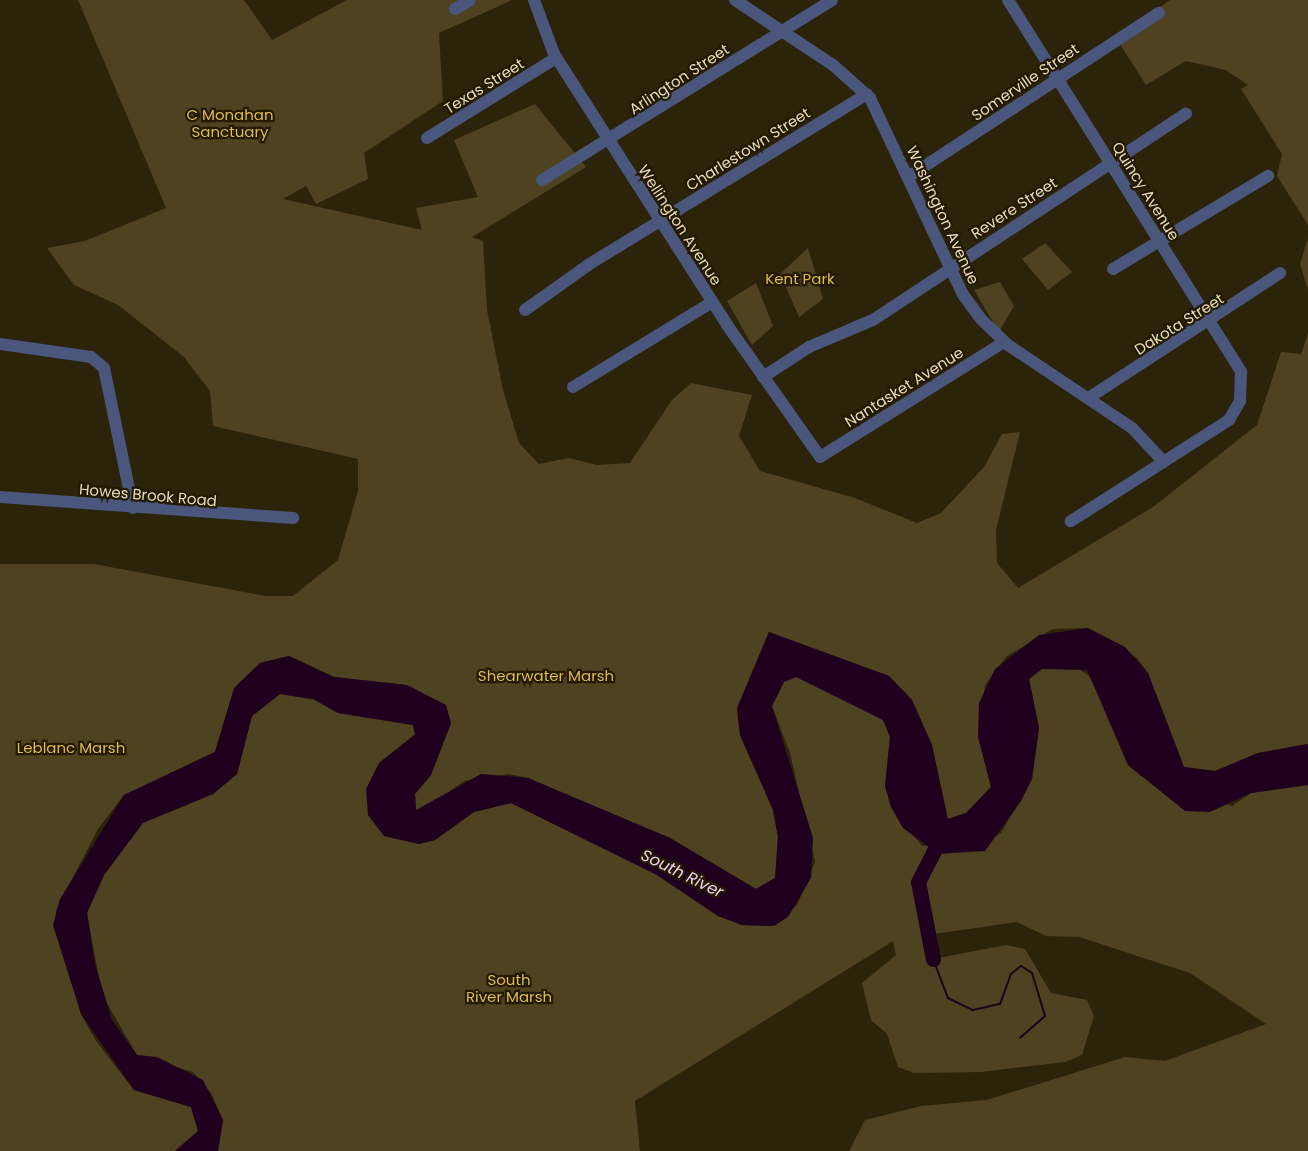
<!DOCTYPE html>
<style>
body{margin:0}
#map{position:relative;width:1308px;height:1151px;overflow:hidden;background:#2c230b;font-family:Poppins,sans-serif}
div>[style]{position:absolute}
[style*='--x']{left:calc(var(--x)*1px);top:calc(var(--y)*1px);width:calc(var(--w)*1px);rotate:calc(var(--a)*1deg)}
.green>*{inset:0;background:#4f4220}
.water>*{inset:0;background:#20001f}
.stream>*{height:2px;margin:-1px;padding:0 1px;transform-origin:1px;border-radius:1px;background:#20001f}
.river>*{height:15px;margin:-7.5px;padding:0 7.5px;transform-origin:7.5px;border-radius:7.5px;background:#20001f}
.minor>*{height:12px;margin:-6px;padding:0 6px;transform-origin:6px;border-radius:6px;background:#4a567c}
span{translate:-50% -50%;white-space:nowrap;text-align:center;line-height:1.15;-webkit-text-stroke:4.5px #221a03;paint-order:stroke}
.street-label{font-size:15px;color:#e9dcb8}
.park-label{font-size:15px;color:#e2bc4a}
.water-label{font-size:16px;color:#f6cbf1;font-style:italic}
</style>
<div id="map">
<div class="green">
<div style="clip-path:polygon(78px 0,244px 0,272px 40px,347px 0,512px 0,439px 33px,443px 101px,364px 153px,368px 179px,316px 204px,306px 186px,283px 199px,422px 230px,416px 208px,478px 197px,454px 140px,535px 104px,586px 167px,472px 237px,483px 241px,487px 310px,503px 390px,519px 443px,539px 464px,569px 458px,597px 465px,630px 463px,672px 400px,691px 383px,752px 395px,739px 436px,760px 471px,855px 498px,917px 523px,941px 513px,984px 467px,1002px 434px,1020px 432px,996px 530px,997px 563px,1018px 588px,1153px 507px,1257px 425px,1281px 352px,1301px 354px,1308px 333px,1308px 744px,1258px 753px,1215px 771px,1184px 767px,1148px 673px,1137px 658px,1088px 628px,1053px 629px,1007px 656px,985px 685px,978px 736px,991px 787px,966px 813px,947px 819px,932px 745px,912px 700px,889px 676px,769px 632px,737px 708px,740px 735px,773px 810px,778px 837px,775px 878px,756px 889px,670px 838px,528px 778px,509px 774px,464px 781px,423px 811px,416px 810px,415px 794px,431px 775px,451px 723px,407px 685px,334px 677px,289px 656px,260px 663px,229px 705px,215px 752px,124px 795px,98px 829px,56px 910px,81px 1014px,96px 1041px,134px 1090px,191px 1107px,198px 1131px,175px 1151px,0 1151px,0 564px,94px 564px,266px 596px,293px 596px,338px 560px,358px 491px,358px 459px,213px 426px,210px 391px,184px 357px,118px 305px,74px 285px,47px 248px,85px 241px,166px 208px)"></div>
<div style="clip-path:polygon(1170px 0,1308px 0,1308px 225px,1277px 176px,1282px 154px,1241px 89px,1248px 85px,1226px 70px,1186px 61px,1146px 85px,1116px 38px)"></div>
<div style="clip-path:polygon(1308px 238px,1308px 290px,1300px 264px)"></div>
<div style="clip-path:polygon(1045px 243px,1072px 272px,1048px 290px,1022px 259px)"></div>
<div style="clip-path:polygon(808px 248px,823px 299px,799px 317px,780px 274px)"></div>
<div style="clip-path:polygon(1000px 282px,1014px 306px,999px 332px,974px 290px)"></div>
<div style="clip-path:polygon(756px 283px,773px 326px,752px 345px,727px 301px)"></div>
<div style="clip-path:polygon(1075px 666px,1093px 679px,1128px 765px,1142px 777px,1232px 806px,1251px 793px,1308px 785px,1308px 1151px,849px 1151px,865px 1120px,921px 1106px,987px 1100px,1125px 1057px,1165px 1061px,1266px 1024px,1190px 973px,1079px 937px,1046px 936px,1017px 922px,927px 935px,933px 959px,1006px 945px,1025px 949px,1051px 993px,1087px 1000px,1094px 1016px,1082px 1055px,1065px 1062px,981px 1072px,914px 1073px,898px 1067px,887px 1034px,871px 1020px,862px 983px,896px 955px,893px 941px,635px 1101px,640px 1151px,218px 1151px,223px 1120px,211px 1093px,193px 1072px,137px 1055px,102px 995px,87px 913px,104px 875px,143px 822px,213px 794px,237px 774px,252px 716px,280px 694px,314px 700px,338px 713px,413px 725px,415px 734px,379px 763px,384px 836px,419px 844px,435px 840px,474px 812px,511px 803px,657px 875px,718px 916px,742px 925px,774px 926px,797px 905px,815px 862px,790px 753px,772px 706px,784px 682px,796px 677px,830px 690px,883px 720px,890px 737px,885px 786px,891px 807px,922px 846px,988px 841px,1001px 833px,1032px 779px,1039px 728px,1029px 679px,1042px 669px)"></div>
</div>
<div class="water">
<div style="clip-path:polygon(1088px 628px,1125px 647px,1148px 673px,1184px 767px,1215px 771px,1258px 753px,1308px 744px,1308px 785px,1251px 793px,1210px 812px,1185px 811px,1128px 765px,1087px 670px,1042px 669px,1029px 679px,1039px 728px,1032px 779px,1021px 801px,985px 851px,938px 854px,903px 828px,891px 807px,885px 786px,890px 737px,883px 720px,796px 677px,784px 682px,772px 706px,813px 838px,811px 878px,788px 917px,774px 926px,742px 925px,718px 916px,657px 875px,511px 803px,474px 812px,435px 840px,419px 844px,384px 836px,368px 815px,366px 789px,379px 763px,415px 735px,413px 725px,338px 713px,314px 699px,280px 694px,252px 716px,237px 774px,213px 794px,143px 823px,104px 875px,87px 913px,95px 964px,112px 1020px,137px 1055px,157px 1057px,203px 1080px,223px 1120px,218px 1151px,175px 1151px,198px 1131px,191px 1107px,134px 1090px,81px 1014px,53px 925px,60px 899px,124px 795px,215px 752px,234px 688px,260px 663px,289px 656px,334px 677px,407px 685px,446px 705px,451px 723px,431px 775px,415px 794px,416px 810px,481px 774px,528px 778px,670px 838px,756px 889px,775px 878px,778px 837px,773px 810px,740px 735px,737px 708px,769px 632px,889px 676px,912px 700px,932px 745px,948px 819px,966px 813px,991px 787px,978px 737px,979px 703px,995px 669px,1039px 635px)"></div>
</div>
<div class="stream">
<div style="--x:933;--y:959;--w:42;--a:69"></div>
<div style="--x:948;--y:998;--w:28;--a:26"></div>
<div style="--x:973;--y:1010;--w:28;--a:-13"></div>
<div style="--x:1000;--y:1004;--w:32;--a:-70"></div>
<div style="--x:1011;--y:974;--w:13;--a:-39"></div>
<div style="--x:1021;--y:966;--w:13;--a:32"></div>
<div style="--x:1032;--y:973;--w:45;--a:73.2"></div>
<div style="--x:1045;--y:1016;--w:33;--a:139"></div>
</div>
<div class="river">
<div style="--x:933;--y:959;--w:78;--a:-101"></div>
<div style="--x:918;--y:882;--w:51;--a:-62.9"></div>
</div>
<div class="minor">
<div style="--x:534;--y:0;--w:58;--a:69.7"></div>
<div style="--x:554;--y:54;--w:322;--a:57.4"></div>
<div style="--x:727;--y:325;--w:161;--a:54.8"></div>
<div style="--x:820;--y:457;--w:217;--a:-32"></div>
<div style="--x:735;--y:0;--w:118;--a:33.6"></div>
<div style="--x:833;--y:65;--w:50;--a:41.7"></div>
<div style="--x:870;--y:98;--w:216;--a:64.7"></div>
<div style="--x:962;--y:293;--w:32;--a:54"></div>
<div style="--x:981;--y:319;--w:37;--a:44"></div>
<div style="--x:1008;--y:345;--w:149;--a:33.8"></div>
<div style="--x:1132;--y:428;--w:42;--a:46.9"></div>
<div style="--x:1008;--y:0;--w:439;--a:57.9"></div>
<div style="--x:1241;--y:372;--w:29;--a:92"></div>
<div style="--x:1240;--y:401;--w:22;--a:120"></div>
<div style="--x:1229;--y:420;--w:188;--a:147.4"></div>
<div style="--x:455;--y:9;--w:17;--a:-31"></div>
<div style="--x:427;--y:138;--w:152;--a:-31.8"></div>
<div style="--x:908;--y:177;--w:300;--a:-33.2"></div>
<div style="--x:542;--y:180;--w:341;--a:-31.8"></div>
<div style="--x:1113;--y:269;--w:181;--a:-31"></div>
<div style="--x:525;--y:310;--w:77;--a:-35.5"></div>
<div style="--x:588;--y:265;--w:327;--a:-31.5"></div>
<div style="--x:0;--y:344;--w:92;--a:8.1"></div>
<div style="--x:91;--y:357;--w:17;--a:40"></div>
<div style="--x:104;--y:368;--w:143;--a:78.3"></div>
<div style="--x:763;--y:377;--w:55;--a:-33.1"></div>
<div style="--x:809;--y:347;--w:69;--a:-22.9"></div>
<div style="--x:873;--y:320;--w:375;--a:-33.4"></div>
<div style="--x:573;--y:387;--w:163;--a:-31.4"></div>
<div style="--x:1090;--y:397;--w:227;--a:-33.1"></div>
<div style="--x:0;--y:497;--w:294;--a:4.1"></div>
</div>
<div class="street-label">
<span style="left:679px;top:79px;rotate:-33deg">Arlington Street</span>
<span style="left:1025px;top:82px;rotate:-34deg">Somerville Street</span>
<span style="left:484px;top:86px;rotate:-32deg">Texas Street</span>
<span style="left:748px;top:149px;rotate:-32deg">Charlestown Street</span>
<span style="left:1146px;top:191px;rotate:58deg">Quincy Avenue</span>
<span style="left:1014px;top:208px;rotate:-33deg">Revere Street</span>
<span style="left:943px;top:215px;rotate:65deg">Washington Avenue</span>
<span style="left:680px;top:225px;rotate:57deg">Wellington Avenue</span>
<span style="left:1179px;top:324px;rotate:-32deg">Dakota Street</span>
<span style="left:904px;top:387px;rotate:-32deg">Nantasket Avenue</span>
<span style="left:148px;top:495px;rotate:5deg">Howes Brook Road</span>
</div>
<div class="park-label">
<span style="left:230px;top:123px">C Monahan<br>Sanctuary</span>
<span style="left:800px;top:279px">Kent Park</span>
<span style="left:546px;top:676px">Shearwater Marsh</span>
<span style="left:71px;top:748px">Leblanc Marsh</span>
<span style="left:509px;top:988px">South<br>River Marsh</span>
</div>
<div class="water-label">
<span style="left:682px;top:874px;rotate:26deg">South River</span>
</div>
</div>
